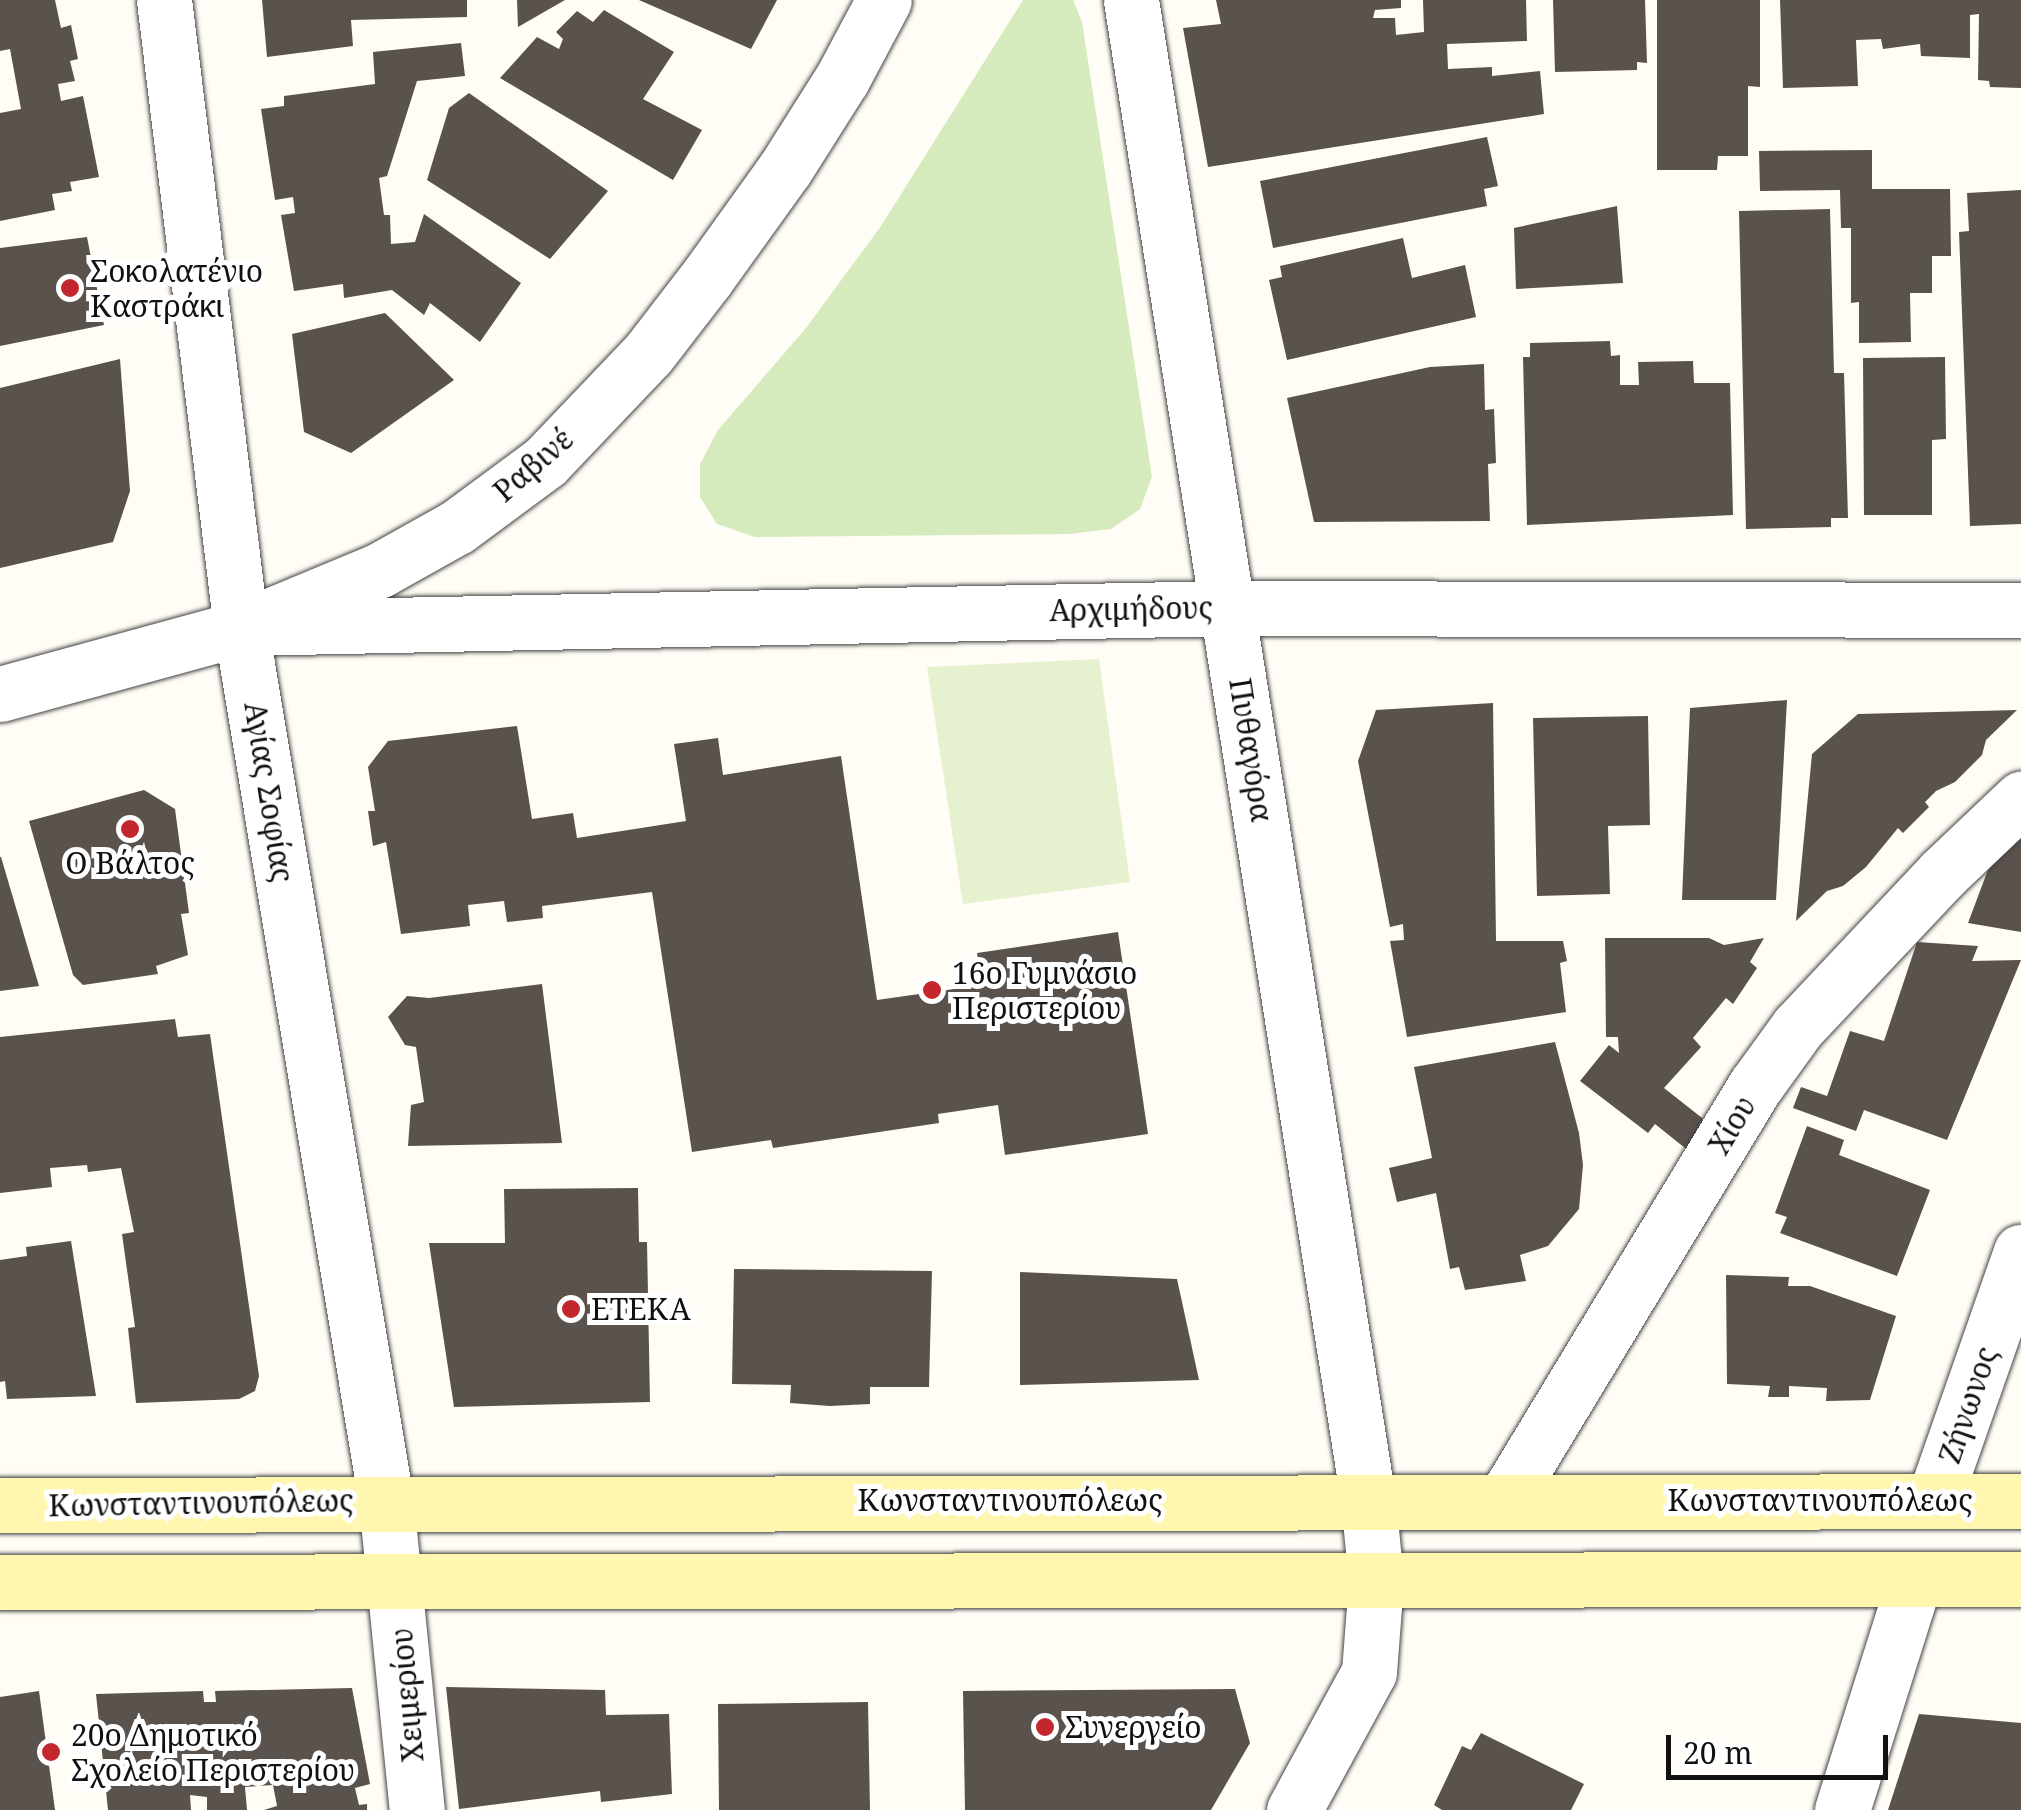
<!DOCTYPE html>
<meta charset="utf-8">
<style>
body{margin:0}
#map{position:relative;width:2021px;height:1810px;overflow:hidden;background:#fffdf5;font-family:"Noto Serif",serif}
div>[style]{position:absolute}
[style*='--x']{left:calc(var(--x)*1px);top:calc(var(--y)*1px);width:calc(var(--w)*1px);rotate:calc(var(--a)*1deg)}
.green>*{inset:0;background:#d5ebbd}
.pitch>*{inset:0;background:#e6f2cf}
.building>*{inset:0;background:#5a524d}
.roads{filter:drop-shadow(0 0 2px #444) drop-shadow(0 0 2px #444)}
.minor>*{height:55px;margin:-27.5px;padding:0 27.5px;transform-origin:27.5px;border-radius:27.5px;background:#fff}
.tertiary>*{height:55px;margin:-27.5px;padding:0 27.5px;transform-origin:27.5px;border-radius:27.5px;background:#fff}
.secondary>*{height:55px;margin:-27.5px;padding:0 27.5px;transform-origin:27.5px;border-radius:27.5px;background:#fff6b0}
.dots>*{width:28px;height:28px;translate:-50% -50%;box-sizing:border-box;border:5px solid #fff;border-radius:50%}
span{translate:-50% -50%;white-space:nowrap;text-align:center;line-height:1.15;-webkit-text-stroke:10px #fff;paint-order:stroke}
.poi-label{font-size:30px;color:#111}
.left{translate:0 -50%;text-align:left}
.street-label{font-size:30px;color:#111}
.scale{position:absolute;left:1666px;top:1735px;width:222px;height:45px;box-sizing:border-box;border:5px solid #111;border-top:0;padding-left:12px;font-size:30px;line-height:35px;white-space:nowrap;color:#111;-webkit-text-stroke:8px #fff;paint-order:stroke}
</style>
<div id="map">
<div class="green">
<div style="clip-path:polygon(1023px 0,1073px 0,1082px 22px,1152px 477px,1140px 509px,1111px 529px,1069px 534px,755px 537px,717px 524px,700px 497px,700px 464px,718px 430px,806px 328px,881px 226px)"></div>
</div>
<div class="pitch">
<div style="clip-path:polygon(1099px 659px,1130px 882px,963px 904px,927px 667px)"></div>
</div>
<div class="building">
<div style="clip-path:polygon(0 0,55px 0,61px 28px,71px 25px,78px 59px,70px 61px,75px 81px,58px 84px,61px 101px,83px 96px,99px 177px,70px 182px,72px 191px,52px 194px,55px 210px,0 221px,0 113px,21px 109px,10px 49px,0 51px)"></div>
<div style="clip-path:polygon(262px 0,467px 0,467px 17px,351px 20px,353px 46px,267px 57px)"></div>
<div style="clip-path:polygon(517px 0,565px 0,518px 27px)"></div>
<div style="clip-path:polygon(639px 0,777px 0,751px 49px)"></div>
<div style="clip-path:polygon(1216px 0,1401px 0,1401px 8px,1375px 10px,1373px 18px,1395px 18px,1396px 35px,1424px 32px,1423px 0,1526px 0,1527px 41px,1447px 44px,1448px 69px,1492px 67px,1492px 76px,1540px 71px,1544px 114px,1208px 167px,1183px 28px,1221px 24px)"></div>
<div style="clip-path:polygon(1553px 0,1645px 0,1647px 63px,1637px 62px,1637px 70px,1555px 72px)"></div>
<div style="clip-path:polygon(1657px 0,1760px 0,1760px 87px,1748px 86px,1748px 156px,1718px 156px,1717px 170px,1657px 170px)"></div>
<div style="clip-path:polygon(1780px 0,2021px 0,2021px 88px,1990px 87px,1989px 81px,1978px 80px,1979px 14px,1970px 15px,1970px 58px,1921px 56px,1920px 44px,1883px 49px,1881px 39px,1856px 40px,1858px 86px,1783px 88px)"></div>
<div style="clip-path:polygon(604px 10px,674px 52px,643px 99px,702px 130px,673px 180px,500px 78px,537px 37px,559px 49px,563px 39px,556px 32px,577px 11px,593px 22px)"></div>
<div style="clip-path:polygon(461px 43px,465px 76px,417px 81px,387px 176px,379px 178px,384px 215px,390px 215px,391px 244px,415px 242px,424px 214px,521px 283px,480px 342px,430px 303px,424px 315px,392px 290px,344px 298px,343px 284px,294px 291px,281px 215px,295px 213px,293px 197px,275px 200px,261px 109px,284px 106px,284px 96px,375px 84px,373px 52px)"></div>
<div style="clip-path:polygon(469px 93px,608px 191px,550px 259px,427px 180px,449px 108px)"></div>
<div style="clip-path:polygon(1487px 137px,1498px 186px,1484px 189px,1487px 206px,1273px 248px,1260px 181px)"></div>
<div style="clip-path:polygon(1872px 150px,1872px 189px,1950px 189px,1951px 256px,1932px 256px,1932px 293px,1910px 293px,1911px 342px,1859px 343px,1859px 302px,1851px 303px,1851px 228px,1841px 228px,1840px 190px,1760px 191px,1759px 151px)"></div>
<div style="clip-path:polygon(2021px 190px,2021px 524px,1970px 526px,1959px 232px,1969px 231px,1967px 193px)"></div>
<div style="clip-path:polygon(1617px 206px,1623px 283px,1516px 289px,1514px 228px)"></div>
<div style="clip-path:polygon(1830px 209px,1834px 373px,1844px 373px,1848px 518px,1831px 518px,1831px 527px,1746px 529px,1739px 211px)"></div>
<div style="clip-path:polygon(87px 237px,104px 325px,0 346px,0 248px)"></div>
<div style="clip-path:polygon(1403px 238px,1412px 278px,1465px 265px,1476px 317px,1287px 360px,1269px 280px,1282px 277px,1280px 266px)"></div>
<div style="clip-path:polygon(385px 313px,454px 380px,351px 453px,304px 432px,292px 334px)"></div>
<div style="clip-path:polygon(1610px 341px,1611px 356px,1620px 355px,1620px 385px,1639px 385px,1638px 362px,1693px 361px,1694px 383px,1730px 383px,1733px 515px,1527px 525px,1523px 357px,1530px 357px,1530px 343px)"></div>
<div style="clip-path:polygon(1945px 357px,1946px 439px,1932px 440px,1932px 515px,1864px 515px,1863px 358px)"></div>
<div style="clip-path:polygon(120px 359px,130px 491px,113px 542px,0 568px,0 388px)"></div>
<div style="clip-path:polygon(1484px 364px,1485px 410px,1494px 409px,1496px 463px,1488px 464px,1490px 521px,1314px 522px,1287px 398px,1430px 367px)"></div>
<div style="clip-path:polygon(1787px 700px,1776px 900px,1682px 900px,1690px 708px)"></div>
<div style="clip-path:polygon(1493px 703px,1496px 941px,1563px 941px,1567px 961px,1560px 963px,1566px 1012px,1407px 1037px,1390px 941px,1404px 940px,1403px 924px,1390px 927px,1358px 761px,1376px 710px)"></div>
<div style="clip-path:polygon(2017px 710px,1986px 740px,1982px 755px,1955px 782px,1936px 791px,1925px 802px,1929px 807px,1903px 833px,1898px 828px,1866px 867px,1843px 886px,1827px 891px,1796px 921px,1812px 754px,1858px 714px)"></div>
<div style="clip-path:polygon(1648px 716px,1650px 825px,1608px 826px,1610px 894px,1537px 896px,1533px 718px)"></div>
<div style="clip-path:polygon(517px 726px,532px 819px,573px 813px,577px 838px,686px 821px,674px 744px,718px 738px,723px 775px,841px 756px,877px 1000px,982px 985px,977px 953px,1118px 932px,1148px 1134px,1005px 1155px,998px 1105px,938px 1114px,939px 1123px,773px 1148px,771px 1140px,692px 1152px,652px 892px,542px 906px,543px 918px,507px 922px,504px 901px,468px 905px,470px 926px,401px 934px,386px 842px,373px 846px,368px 811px,375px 811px,368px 767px,388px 741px)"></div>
<div style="clip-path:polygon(144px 790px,175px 809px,189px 913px,181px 914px,188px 955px,156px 966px,158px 974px,83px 985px,73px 975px,29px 821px)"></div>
<div style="clip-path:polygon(2021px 822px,2021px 932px,1968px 923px,1992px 859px)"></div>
<div style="clip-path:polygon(0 857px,1px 857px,39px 986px,0 991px)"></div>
<div style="clip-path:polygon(1605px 938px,1709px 938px,1724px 945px,1764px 938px,1750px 962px,1757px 968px,1733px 1004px,1726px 998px,1693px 1038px,1701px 1047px,1664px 1088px,1711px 1125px,1690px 1152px,1655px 1124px,1648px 1133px,1580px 1081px,1609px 1045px,1619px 1053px,1618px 1037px,1606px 1037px)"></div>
<div style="clip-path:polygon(1917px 942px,1978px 946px,1972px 961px,2021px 960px,1947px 1140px,1864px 1110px,1856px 1131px,1793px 1108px,1801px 1087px,1827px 1096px,1850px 1031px,1884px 1041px)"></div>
<div style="clip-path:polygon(542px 984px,562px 1143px,408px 1146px,411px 1105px,424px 1102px,416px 1047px,405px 1045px,388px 1017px,407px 996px,429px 998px)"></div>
<div style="clip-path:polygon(175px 1019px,178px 1037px,210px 1034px,259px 1376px,255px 1391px,239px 1399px,136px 1403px,128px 1328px,135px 1327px,122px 1234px,134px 1232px,121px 1168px,88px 1172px,87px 1165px,50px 1168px,52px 1187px,0 1193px,0 1037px)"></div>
<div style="clip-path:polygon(1555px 1042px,1579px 1133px,1583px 1165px,1579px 1209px,1548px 1246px,1520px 1255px,1526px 1281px,1465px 1290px,1459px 1267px,1450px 1269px,1436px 1193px,1397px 1202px,1389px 1168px,1432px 1158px,1414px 1067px)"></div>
<div style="clip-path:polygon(1807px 1126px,1844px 1140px,1839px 1155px,1930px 1190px,1897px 1276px,1780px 1233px,1787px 1217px,1775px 1213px)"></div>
<div style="clip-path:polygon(638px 1188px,639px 1242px,647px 1242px,650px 1402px,454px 1407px,429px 1243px,505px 1243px,504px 1189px)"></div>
<div style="clip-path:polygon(71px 1241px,96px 1396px,7px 1399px,5px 1381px,0 1382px,0 1260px,27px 1256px,26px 1247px)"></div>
<div style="clip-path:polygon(734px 1269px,932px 1271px,929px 1387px,870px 1387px,870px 1404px,830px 1406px,790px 1403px,791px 1385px,732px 1384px)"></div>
<div style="clip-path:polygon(1020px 1272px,1177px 1279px,1199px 1380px,1020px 1385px)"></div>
<div style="clip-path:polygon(1726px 1275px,1789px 1277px,1788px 1286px,1810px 1286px,1896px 1316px,1870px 1400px,1826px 1401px,1827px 1388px,1789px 1386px,1789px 1397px,1768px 1397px,1770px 1386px,1727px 1384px)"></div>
<div style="clip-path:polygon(446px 1687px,605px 1690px,606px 1715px,669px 1714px,672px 1794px,601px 1802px,600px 1791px,459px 1809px)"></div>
<div style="clip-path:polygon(352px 1688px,370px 1784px,355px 1788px,359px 1805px,367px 1804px,367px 1810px,264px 1810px,277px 1806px,273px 1785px,245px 1787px,247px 1810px,207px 1810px,207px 1797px,190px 1795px,191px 1810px,108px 1810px,96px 1694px,203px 1691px,204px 1702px,216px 1702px,215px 1691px)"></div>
<div style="clip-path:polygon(1235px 1689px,1250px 1743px,1211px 1810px,965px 1810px,963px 1691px)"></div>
<div style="clip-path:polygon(39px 1691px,55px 1810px,0 1810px,0 1697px)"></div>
<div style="clip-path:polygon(868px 1702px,870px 1810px,719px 1810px,718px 1704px)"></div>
<div style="clip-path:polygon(1919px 1714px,2021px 1723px,2021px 1810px,1888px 1810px)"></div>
<div style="clip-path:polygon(1481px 1733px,1584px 1784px,1571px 1810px,1442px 1810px,1434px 1805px,1462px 1746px,1471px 1750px)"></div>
</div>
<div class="roads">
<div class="minor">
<div style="--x:164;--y:0;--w:633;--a:83.01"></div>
<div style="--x:241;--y:628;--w:885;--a:80.57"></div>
<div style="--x:386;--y:1501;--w:311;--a:84.3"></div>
<div style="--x:1131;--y:0;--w:1518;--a:81.02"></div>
<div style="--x:241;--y:628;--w:987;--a:-1.16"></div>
<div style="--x:1228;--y:608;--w:793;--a:0.14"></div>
<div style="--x:0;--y:694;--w:250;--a:-15.3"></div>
<div style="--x:241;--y:628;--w:151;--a:-22.6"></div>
<div style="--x:380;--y:570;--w:88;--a:-29.2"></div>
<div style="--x:457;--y:527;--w:109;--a:-36.5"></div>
<div style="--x:545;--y:462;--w:149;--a:-46.4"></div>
<div style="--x:648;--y:354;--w:98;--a:-52.4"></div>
<div style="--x:708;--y:276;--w:132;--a:-54.3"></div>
<div style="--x:785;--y:169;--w:107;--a:-57.7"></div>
<div style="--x:842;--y:79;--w:89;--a:-62"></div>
<div style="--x:1505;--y:1499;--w:484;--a:-58.8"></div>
<div style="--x:1756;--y:1085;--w:72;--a:-54.1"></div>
<div style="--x:1798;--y:1027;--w:212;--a:-46.7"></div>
<div style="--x:1943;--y:873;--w:108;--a:-43.5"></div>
<div style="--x:1934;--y:1500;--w:263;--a:-70.7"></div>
<div style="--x:1842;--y:1810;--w:242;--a:-72.5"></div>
</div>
<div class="tertiary">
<div style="--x:1294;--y:1810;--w:157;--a:-61.5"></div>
<div style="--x:1369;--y:1672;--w:91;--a:-85.6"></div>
<div style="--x:1376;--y:1581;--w:82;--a:-95.6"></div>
</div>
<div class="secondary">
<div style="--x:0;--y:1505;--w:2021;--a:-0.11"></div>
<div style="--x:0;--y:1582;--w:2021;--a:-0.09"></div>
</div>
</div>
<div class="dots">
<div style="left:70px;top:288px;background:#c4262e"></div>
<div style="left:130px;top:829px;background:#c4262e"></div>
<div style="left:932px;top:990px;background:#c4262e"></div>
<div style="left:571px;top:1309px;background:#c4262e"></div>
<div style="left:1045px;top:1727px;background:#c4262e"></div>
<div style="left:51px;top:1752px;background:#c4262e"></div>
</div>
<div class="poi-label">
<span class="left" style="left:90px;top:288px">Σοκολατένιο<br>Καστράκι</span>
<span style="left:130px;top:863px">Ο Βάλτος</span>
<span class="left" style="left:952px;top:990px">16ο Γυμνάσιο<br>Περιστερίου</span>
<span class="left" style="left:591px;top:1309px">ΕΤΕΚΑ</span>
<span class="left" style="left:1065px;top:1727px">Συνεργείο</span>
<span class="left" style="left:71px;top:1752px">20ο Δημοτικό<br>Σχολείο Περιστερίου</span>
</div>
<div class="street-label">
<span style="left:533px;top:465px;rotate:-41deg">Ραβινέ</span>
<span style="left:1131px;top:609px;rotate:-1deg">Αρχιμήδους</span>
<span style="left:1251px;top:750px;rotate:81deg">Πυθαγόρα</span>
<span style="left:269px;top:792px;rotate:81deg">Αγίας Σοφίας</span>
<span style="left:1732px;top:1125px;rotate:-59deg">Χίου</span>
<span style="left:1968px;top:1405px;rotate:-71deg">Ζήνωνος</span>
<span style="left:1010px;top:1500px">Κωνσταντινουπόλεως</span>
<span style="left:1820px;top:1500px">Κωνσταντινουπόλεως</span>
<span style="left:201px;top:1503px;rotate:-1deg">Κωνσταντινουπόλεως</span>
<span style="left:407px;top:1695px;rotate:-95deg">Χειμερίου</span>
</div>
<div class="scale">20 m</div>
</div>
